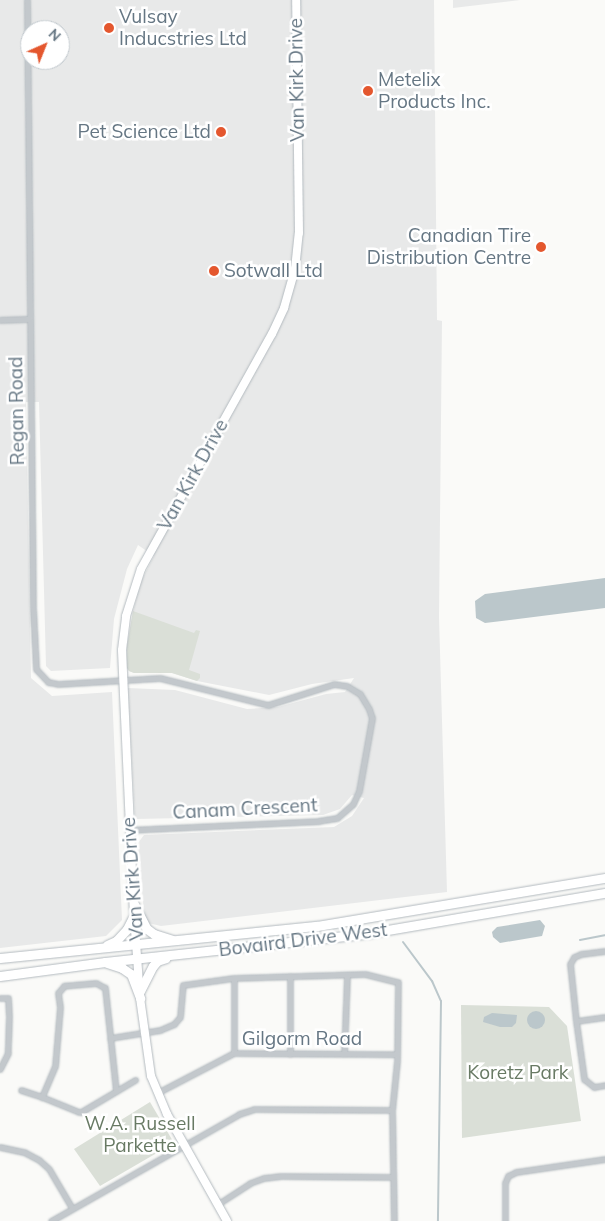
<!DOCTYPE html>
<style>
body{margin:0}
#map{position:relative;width:605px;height:1221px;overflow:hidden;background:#fafaf8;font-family:Mulish,sans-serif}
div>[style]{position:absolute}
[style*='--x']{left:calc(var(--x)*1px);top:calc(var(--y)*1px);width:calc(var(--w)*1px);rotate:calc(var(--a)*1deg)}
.built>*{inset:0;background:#e8e9e9}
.green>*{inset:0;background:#dadfd7}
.water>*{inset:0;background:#bbc7cb}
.round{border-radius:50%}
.stream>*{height:2px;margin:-1px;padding:0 1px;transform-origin:1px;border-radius:1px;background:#bbc7cb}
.roads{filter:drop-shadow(0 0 1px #b3babf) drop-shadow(0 0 1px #b3babf)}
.street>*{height:5px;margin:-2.5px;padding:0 2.5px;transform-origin:2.5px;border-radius:2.5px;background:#c3c8cc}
.secondary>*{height:8px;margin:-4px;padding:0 4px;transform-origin:4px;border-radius:4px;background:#fff}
.primary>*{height:9px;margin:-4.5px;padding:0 4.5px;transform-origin:4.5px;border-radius:4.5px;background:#fff}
.dots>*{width:14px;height:14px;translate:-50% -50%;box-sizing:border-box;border:2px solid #fff;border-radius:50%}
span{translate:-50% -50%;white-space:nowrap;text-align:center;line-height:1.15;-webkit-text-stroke:5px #fff;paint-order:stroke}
.poi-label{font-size:19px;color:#657683}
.left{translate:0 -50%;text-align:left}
.right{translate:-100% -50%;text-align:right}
.street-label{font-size:19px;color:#657683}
.park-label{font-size:19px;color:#687a64}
.north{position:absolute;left:20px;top:20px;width:50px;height:50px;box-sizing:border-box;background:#fff;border:1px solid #c1c8cd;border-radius:50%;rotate:44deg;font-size:14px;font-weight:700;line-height:20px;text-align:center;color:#657683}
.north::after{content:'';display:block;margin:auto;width:18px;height:22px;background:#e4572e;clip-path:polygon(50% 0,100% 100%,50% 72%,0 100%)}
</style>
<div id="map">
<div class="built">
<div style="clip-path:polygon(evenodd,0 0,434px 0,437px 320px,442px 321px,439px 617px,447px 892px,161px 926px,148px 923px,144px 913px,138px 843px,144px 835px,334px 827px,352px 816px,364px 798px,352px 795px,340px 809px,323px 815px,135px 819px,128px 688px,175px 690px,247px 709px,278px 707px,326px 694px,345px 692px,354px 678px,312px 684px,269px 695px,197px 681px,172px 673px,134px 673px,129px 671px,127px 668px,127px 646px,133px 611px,142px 579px,154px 556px,138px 545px,127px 569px,114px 619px,110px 668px,51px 671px,46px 666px,39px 402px,26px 402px,31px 678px,52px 696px,112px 692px,122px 920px,106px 936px,0 948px,0 0,30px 30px,60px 30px,60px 60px,30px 60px,30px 30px)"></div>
<div style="clip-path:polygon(453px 0,520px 0,453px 8px)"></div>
</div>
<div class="green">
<div style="clip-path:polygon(133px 611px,194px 633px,196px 630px,200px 631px,189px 670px,200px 674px,200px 678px,197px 681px,172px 673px,134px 673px,129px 671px,127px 668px,127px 646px)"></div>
<div style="clip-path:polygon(461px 1005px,549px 1007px,567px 1026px,581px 1121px,462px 1138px)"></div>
<div style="clip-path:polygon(150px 1102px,174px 1143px,100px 1186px,74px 1149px)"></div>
</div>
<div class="water">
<div style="clip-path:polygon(605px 578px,605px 608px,485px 623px,476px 618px,475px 601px,485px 594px)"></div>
<div style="clip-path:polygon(540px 920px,545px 926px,542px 936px,500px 943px,493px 937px,492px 932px,497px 927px)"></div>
<div class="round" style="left:527px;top:1011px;width:18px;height:18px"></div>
<div style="clip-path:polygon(492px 1013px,517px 1015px,516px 1023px,512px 1027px,500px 1027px,483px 1022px,484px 1017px)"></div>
</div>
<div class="stream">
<div style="--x:580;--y:940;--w:25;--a:-11"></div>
<div style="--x:403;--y:942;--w:49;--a:53.4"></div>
<div style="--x:432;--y:981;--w:22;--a:66"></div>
<div style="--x:441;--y:1001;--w:220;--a:90.8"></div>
</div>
<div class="roads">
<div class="street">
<div style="--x:27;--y:0;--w:609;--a:89.44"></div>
<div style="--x:33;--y:609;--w:60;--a:87.1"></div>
<div style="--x:36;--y:669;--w:18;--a:47"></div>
<div style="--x:48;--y:682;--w:10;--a:11"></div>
<div style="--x:58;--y:684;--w:102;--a:-3.4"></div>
<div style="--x:160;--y:678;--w:111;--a:14"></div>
<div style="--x:268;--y:705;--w:69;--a:-17.7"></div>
<div style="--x:334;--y:684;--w:13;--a:9"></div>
<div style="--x:347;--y:686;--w:15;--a:32"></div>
<div style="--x:360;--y:694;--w:17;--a:59"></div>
<div style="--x:369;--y:709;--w:9;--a:72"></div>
<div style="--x:372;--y:718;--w:74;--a:100.1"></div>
<div style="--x:359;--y:791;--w:14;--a:115"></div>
<div style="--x:353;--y:804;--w:21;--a:139"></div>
<div style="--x:337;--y:818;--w:18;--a:171"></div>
<div style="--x:319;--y:821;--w:189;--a:177.3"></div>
<div style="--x:0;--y:320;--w:30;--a:-2"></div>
<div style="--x:290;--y:976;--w:78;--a:90"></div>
<div style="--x:0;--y:998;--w:8;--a:0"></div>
<div style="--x:8;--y:998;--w:18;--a:87"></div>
<div style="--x:9;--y:1016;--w:37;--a:92"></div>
<div style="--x:8;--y:1053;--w:18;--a:117"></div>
<div style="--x:605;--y:1017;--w:29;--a:172"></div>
<div style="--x:576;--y:1021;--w:59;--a:82.1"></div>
<div style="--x:584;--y:1079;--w:13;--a:39"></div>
<div style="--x:594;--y:1087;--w:11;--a:-10"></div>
<div style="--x:576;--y:1021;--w:57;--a:-96"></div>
<div style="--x:570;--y:964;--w:8;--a:-60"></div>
<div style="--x:574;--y:957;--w:8;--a:-23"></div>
<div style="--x:581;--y:954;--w:24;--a:-7"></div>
<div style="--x:110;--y:1038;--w:51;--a:-9.1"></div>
<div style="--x:160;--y:1030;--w:15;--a:-23"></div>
<div style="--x:174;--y:1024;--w:9;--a:-49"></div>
<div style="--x:180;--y:1017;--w:32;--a:-85"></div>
<div style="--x:183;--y:985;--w:51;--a:-7.8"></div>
<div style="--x:234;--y:978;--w:131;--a:-1.7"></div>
<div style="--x:365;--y:974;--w:34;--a:14"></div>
<div style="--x:398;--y:982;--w:79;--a:90.7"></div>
<div style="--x:397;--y:1061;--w:49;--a:95.8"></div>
<div style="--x:234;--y:1053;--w:75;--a:-90"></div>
<div style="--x:344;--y:1054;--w:78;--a:-87.8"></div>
<div style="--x:21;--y:1090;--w:22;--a:18"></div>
<div style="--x:116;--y:1091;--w:104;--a:-96.1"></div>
<div style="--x:105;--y:988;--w:10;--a:-151"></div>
<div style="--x:96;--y:983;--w:32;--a:175"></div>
<div style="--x:64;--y:986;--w:9;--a:131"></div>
<div style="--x:58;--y:993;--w:14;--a:82"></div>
<div style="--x:60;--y:1007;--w:59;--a:94.8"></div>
<div style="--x:55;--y:1066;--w:34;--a:113"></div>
<div style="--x:42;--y:1097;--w:40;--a:22"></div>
<div style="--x:79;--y:1112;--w:2;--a:0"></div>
<div style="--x:81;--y:1112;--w:63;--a:-30.7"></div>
<div style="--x:157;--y:1093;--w:87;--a:-27.5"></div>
<div style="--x:234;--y:1053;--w:163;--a:0.4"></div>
<div style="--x:0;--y:1147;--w:25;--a:12"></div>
<div style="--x:24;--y:1152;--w:17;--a:28"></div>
<div style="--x:39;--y:1160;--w:13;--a:42"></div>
<div style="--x:49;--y:1169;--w:45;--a:59.5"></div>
<div style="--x:218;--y:1204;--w:38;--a:-33"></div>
<div style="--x:250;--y:1183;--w:15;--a:-20"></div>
<div style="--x:264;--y:1178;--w:17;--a:-7"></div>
<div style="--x:281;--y:1176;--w:112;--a:0.5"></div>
<div style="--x:51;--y:1221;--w:216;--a:-29.6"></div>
<div style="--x:239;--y:1114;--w:16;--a:-18"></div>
<div style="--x:254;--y:1109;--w:138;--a:0.4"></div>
<div style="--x:392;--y:1110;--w:111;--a:89"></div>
<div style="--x:505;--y:1221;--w:38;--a:-90"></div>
<div style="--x:505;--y:1183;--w:8;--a:-67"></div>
<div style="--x:508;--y:1176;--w:9;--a:-27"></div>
<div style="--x:516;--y:1172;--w:90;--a:-8.3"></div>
</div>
<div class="secondary">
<div style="--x:227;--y:1221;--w:123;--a:-119.3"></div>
<div style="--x:167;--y:1114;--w:41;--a:-112.8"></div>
<div style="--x:151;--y:1076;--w:79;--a:-98"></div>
<div style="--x:140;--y:998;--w:83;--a:-94.1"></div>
<div style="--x:134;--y:915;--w:265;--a:-92.6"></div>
<div style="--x:122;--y:650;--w:34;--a:-83"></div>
<div style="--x:126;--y:616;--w:49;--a:-72.3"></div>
<div style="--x:141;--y:569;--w:269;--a:-60.9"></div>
<div style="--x:272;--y:334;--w:29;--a:-65"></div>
<div style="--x:284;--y:308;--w:41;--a:-74.2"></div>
<div style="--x:295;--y:269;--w:36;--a:-84"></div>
<div style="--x:299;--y:233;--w:233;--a:-90.7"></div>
</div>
<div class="primary">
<div style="--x:134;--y:904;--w:28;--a:63"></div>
<div style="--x:147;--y:929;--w:9;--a:36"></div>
<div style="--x:154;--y:934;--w:19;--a:18"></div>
<div style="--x:107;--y:945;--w:10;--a:-24"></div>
<div style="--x:116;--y:941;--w:16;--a:-47"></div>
<div style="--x:127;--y:929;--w:16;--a:-63"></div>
<div style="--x:0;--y:958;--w:319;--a:-5.8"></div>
<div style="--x:317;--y:926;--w:292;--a:-9.5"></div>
<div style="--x:107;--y:963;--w:16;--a:18"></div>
<div style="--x:122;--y:968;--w:11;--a:34"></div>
<div style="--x:131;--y:974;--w:26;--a:69"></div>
<div style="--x:0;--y:976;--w:106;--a:-7.6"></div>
<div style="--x:105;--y:962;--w:267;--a:-6.2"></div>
<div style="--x:370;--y:933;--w:238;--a:-9.7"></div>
<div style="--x:140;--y:991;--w:28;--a:-63"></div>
<div style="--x:153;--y:966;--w:6;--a:-51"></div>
<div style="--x:157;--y:961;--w:9;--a:-18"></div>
</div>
</div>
<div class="dots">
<div style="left:109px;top:28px;background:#e4572e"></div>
<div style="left:368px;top:91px;background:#e4572e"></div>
<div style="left:221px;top:132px;background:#e4572e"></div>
<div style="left:541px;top:247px;background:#e4572e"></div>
<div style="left:214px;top:271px;background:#e4572e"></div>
</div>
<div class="poi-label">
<span class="left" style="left:119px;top:28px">Vulsay<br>Inducstries Ltd</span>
<span class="left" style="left:378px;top:91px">Metelix<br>Products Inc.</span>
<span class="right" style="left:211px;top:132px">Pet Science Ltd</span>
<span class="right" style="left:531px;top:247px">Canadian Tire<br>Distribution Centre</span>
<span class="left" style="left:224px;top:271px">Sotwall Ltd</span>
</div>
<div class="street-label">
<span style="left:297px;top:80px;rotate:-91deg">Van Kirk Drive</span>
<span style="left:17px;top:411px;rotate:-91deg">Regan Road</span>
<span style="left:193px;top:475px;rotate:-61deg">Van Kirk Drive</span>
<span style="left:245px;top:809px;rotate:-3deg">Canam Crescent</span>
<span style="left:133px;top:879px;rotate:-94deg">Van Kirk Drive</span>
<span style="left:303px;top:940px;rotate:-7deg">Bovaird Drive West</span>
<span style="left:302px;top:1039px">Gilgorm Road</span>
</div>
<div class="park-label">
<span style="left:518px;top:1073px">Koretz Park</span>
<span style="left:140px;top:1135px">W.A. Russell<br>Parkette</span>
</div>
<div class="north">N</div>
</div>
